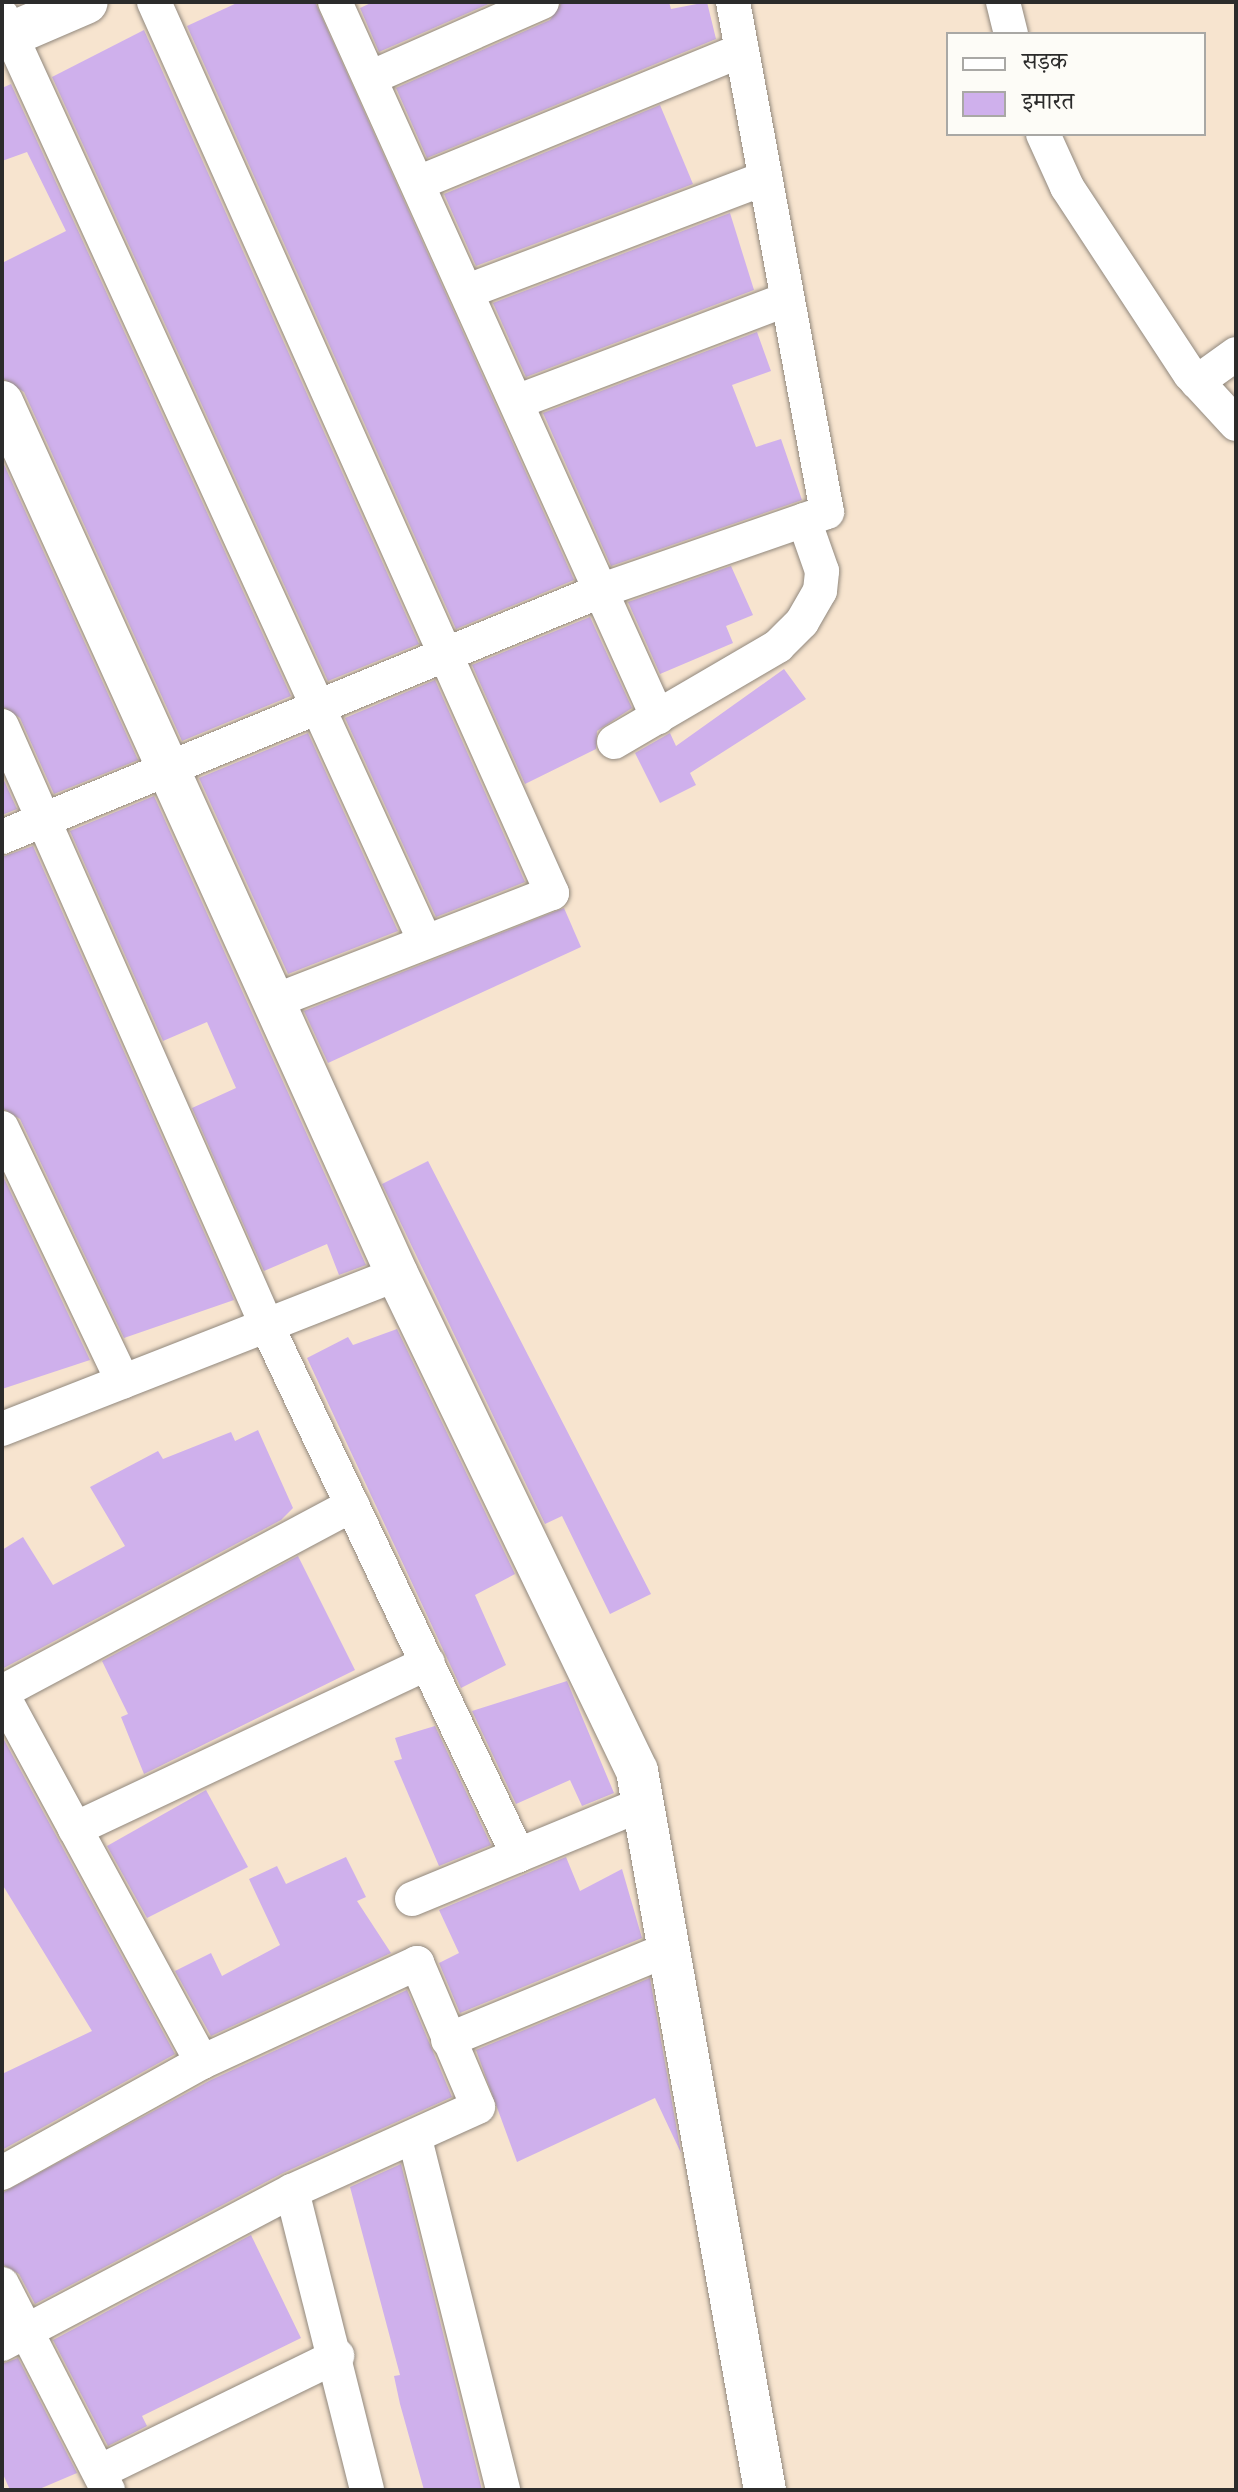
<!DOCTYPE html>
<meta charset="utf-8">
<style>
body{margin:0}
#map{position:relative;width:1238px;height:2492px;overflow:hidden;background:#f7e4cf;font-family:Cardo,"Noto Serif Devanagari",serif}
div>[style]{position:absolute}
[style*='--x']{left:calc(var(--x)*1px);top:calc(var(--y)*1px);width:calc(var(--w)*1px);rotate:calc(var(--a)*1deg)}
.building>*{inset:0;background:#cfb0ec}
.roads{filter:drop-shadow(0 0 2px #91887d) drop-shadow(0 0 2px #91887d)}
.minor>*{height:34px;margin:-17px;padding:0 17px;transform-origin:17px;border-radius:17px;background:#fff}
.tertiary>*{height:42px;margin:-21px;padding:0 21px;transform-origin:21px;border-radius:21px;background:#fff}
.secondary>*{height:44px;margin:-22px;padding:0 22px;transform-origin:22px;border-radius:22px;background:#fff}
span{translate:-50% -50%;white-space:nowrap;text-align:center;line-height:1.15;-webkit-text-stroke:8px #fdfcf7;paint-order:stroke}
.frame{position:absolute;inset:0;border:4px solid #2b2b2b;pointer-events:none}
.legend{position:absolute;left:946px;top:32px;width:260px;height:104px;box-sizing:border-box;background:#fdfcf7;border:2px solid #a9a8a5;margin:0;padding:10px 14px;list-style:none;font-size:24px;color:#2b2b2b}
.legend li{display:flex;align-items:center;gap:16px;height:40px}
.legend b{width:40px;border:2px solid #a9a8a5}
</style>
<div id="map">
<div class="building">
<div style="clip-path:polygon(239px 2px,315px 2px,574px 580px,456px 629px,187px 26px)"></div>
<div style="clip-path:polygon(373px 2px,493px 2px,379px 52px,360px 8px)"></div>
<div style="clip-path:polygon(562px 2px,669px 2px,671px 9px,707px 2px,716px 39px,427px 158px,396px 88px,550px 20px)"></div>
<div style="clip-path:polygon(144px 30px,419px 644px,328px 681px,52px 77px)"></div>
<div style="clip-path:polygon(11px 84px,291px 696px,182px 741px,24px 392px,2px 378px,2px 263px,66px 231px,27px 152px,2px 161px,2px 88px)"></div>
<div style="clip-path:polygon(660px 105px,693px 184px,476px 266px,444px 194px)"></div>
<div style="clip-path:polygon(730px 213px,754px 290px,526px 377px,493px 303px)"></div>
<div style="clip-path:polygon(757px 332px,771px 371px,732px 385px,756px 447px,781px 439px,802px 500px,611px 566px,543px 413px)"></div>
<div style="clip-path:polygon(2px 460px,138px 760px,54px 794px,20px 718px,2px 706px)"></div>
<div style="clip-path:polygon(731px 566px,753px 615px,726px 626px,733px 643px,660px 674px,628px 602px)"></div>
<div style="clip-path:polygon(590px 617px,632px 708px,597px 731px,596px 749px,525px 784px,472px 665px)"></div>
<div style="clip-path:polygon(784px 669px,806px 699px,690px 773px,696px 785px,660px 803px,635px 753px,670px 733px,676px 746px)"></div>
<div style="clip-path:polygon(435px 680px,525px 882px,436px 917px,345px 718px)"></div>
<div style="clip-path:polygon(308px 733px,398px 931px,288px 974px,199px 778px)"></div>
<div style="clip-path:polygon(2px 776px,17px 809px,2px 815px)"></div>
<div style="clip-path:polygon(154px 796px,366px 1265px,339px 1275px,327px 1244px,264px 1271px,192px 1108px,236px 1088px,207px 1022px,163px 1041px,70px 831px)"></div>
<div style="clip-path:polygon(33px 846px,234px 1300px,124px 1338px,20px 1119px,2px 1108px,2px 857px)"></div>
<div style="clip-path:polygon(564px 908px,581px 947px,328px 1063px,304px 1011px)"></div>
<div style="clip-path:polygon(428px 1161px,651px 1594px,610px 1614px,562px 1516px,545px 1524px,382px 1184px)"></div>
<div style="clip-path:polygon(2px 1174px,90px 1360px,2px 1389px)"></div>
<div style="clip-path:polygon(397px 1329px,515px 1574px,475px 1595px,506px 1665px,461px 1688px,307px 1358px,348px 1337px,353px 1345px)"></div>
<div style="clip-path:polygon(258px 1430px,293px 1508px,281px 1520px,2px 1669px,2px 1550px,23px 1537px,53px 1585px,125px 1546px,90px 1487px,158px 1451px,163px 1459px,231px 1432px,235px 1441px)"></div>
<div style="clip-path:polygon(298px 1556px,355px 1670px,144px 1774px,121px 1717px,128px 1714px,102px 1661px)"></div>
<div style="clip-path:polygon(567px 1681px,614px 1793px,582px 1806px,570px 1780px,516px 1804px,472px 1711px)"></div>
<div style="clip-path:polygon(435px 1726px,491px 1845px,439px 1866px,394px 1761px,402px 1759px,395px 1738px)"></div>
<div style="clip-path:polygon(2px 1736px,175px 2054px,2px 2150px,2px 2074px,92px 2031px,2px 1884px)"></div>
<div style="clip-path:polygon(206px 1790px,248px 1867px,147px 1918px,107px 1846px)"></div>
<div style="clip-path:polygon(346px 1857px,366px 1897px,357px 1901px,391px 1953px,211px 2036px,175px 1971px,211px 1953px,222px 1976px,280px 1945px,249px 1879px,277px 1866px,286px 1884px)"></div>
<div style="clip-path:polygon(566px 1857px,580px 1891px,622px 1869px,642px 1938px,460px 2013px,439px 1963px,459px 1953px,439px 1910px)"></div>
<div style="clip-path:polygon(650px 1978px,681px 2153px,655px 2098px,517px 2162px,476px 2050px)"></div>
<div style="clip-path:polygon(407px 1990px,452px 2097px,283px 2173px,35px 2304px,19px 2274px,2px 2264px,2px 2193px,211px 2080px)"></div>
<div style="clip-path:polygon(401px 2164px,482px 2490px,424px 2490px,400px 2404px,394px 2376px,400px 2375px,350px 2187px)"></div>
<div style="clip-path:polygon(251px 2235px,301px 2338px,142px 2416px,147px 2426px,108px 2446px,53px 2340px)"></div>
<div style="clip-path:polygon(18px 2358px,77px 2473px,37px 2490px,10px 2490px,2px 2472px,2px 2364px)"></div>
</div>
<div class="roads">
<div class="minor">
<div style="--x:154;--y:2;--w:976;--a:65.93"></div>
<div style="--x:552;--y:893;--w:295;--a:158.7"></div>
<div style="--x:335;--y:2;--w:785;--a:65.72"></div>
<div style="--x:1003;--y:2;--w:33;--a:76"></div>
<div style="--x:2;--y:16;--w:1015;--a:65.43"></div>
<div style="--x:370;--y:78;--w:188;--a:-23.8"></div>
<div style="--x:1043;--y:134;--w:58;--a:65.6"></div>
<div style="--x:1067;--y:187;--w:224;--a:56.7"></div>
<div style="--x:1190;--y:374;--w:68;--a:47.4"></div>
<div style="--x:418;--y:183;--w:350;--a:-22.3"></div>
<div style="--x:468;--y:291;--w:318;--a:-20.8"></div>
<div style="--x:1197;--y:382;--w:48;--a:-35.7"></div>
<div style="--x:519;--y:401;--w:287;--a:-20.8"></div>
<div style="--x:2;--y:726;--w:656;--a:66.17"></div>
<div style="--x:267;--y:1326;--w:586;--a:64.62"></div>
<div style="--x:614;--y:742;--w:190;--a:-30.3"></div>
<div style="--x:778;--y:646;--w:34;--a:-45"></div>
<div style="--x:802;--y:622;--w:36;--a:-60"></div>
<div style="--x:820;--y:591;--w:20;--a:-84"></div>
<div style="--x:822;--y:571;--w:54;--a:-109.4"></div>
<div style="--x:2;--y:837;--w:652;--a:-22.36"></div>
<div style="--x:605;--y:589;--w:235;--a:-19.1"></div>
<div style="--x:827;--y:512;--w:519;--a:-100.44"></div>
<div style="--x:2;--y:1128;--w:281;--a:64.5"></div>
<div style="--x:2;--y:1429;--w:424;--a:-21.4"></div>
<div style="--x:2;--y:1692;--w:397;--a:-28.1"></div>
<div style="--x:2;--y:1694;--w:419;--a:61.5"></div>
<div style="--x:75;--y:1829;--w:390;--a:-25.2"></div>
<div style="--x:412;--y:1899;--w:250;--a:-22.4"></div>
<div style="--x:448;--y:2040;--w:241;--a:-22.4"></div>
<div style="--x:415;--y:2139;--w:362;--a:75.9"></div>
<div style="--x:2;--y:2173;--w:229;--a:-29"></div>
<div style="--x:202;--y:2062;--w:237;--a:-24.7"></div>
<div style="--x:417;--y:1963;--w:156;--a:67"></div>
<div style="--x:478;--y:2107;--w:204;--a:155.7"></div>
<div style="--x:292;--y:2191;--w:328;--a:152.2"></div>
<div style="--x:292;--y:2191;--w:308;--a:75.9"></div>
<div style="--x:2;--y:2284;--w:232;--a:62.8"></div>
<div style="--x:101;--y:2471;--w:263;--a:-26"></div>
</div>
<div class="tertiary">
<div style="--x:2;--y:402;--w:957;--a:65.63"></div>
<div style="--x:397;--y:1274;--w:552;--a:64.22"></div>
<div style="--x:637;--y:1771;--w:730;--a:79.91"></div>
</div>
<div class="secondary">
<div style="--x:2;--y:38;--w:91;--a:-23.2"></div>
</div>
</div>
<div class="frame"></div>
<ul class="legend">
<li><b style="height:10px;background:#fff"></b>सड़क</li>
<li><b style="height:22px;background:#cfb0ec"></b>इमारत</li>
</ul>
</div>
